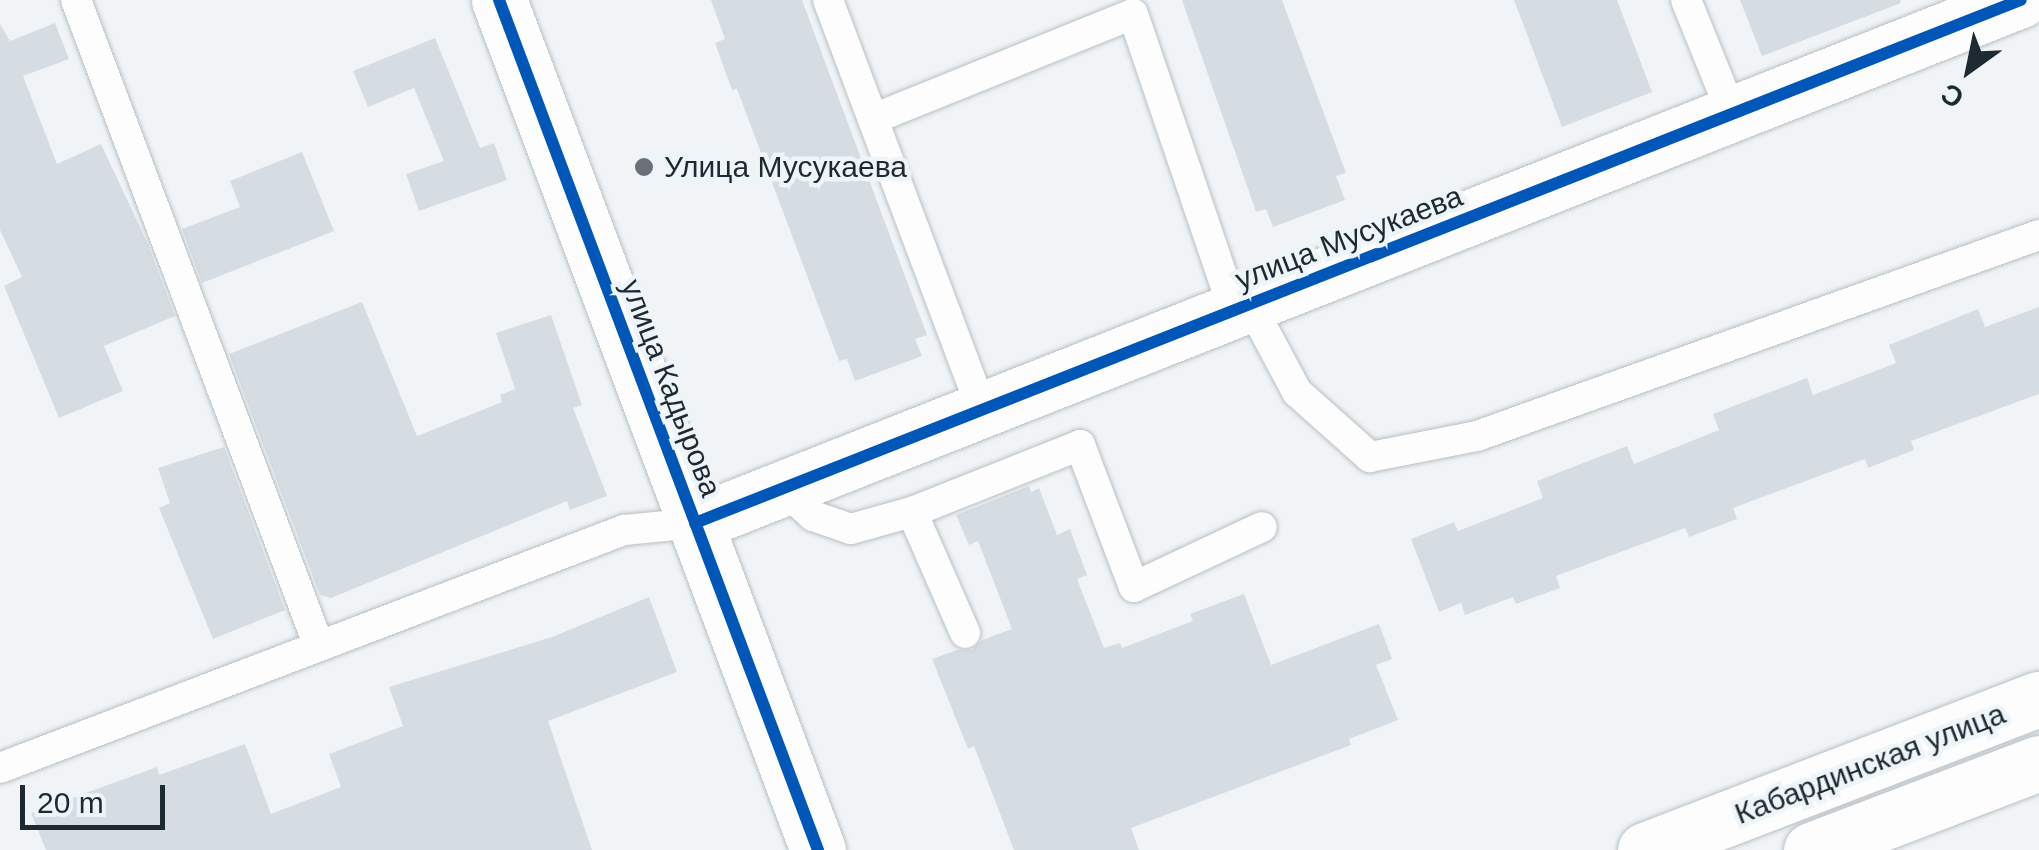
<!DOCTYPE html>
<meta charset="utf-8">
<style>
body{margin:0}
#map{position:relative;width:2039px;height:850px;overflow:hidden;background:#f1f4f6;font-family:Arial,sans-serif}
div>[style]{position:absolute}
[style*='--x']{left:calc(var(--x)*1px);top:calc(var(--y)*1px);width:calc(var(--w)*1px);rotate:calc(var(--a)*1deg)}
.building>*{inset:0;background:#d6dde2}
.roads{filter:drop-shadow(0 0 2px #b8bfc3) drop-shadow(0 0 2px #b8bfc3)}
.lane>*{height:30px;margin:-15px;padding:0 15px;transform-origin:15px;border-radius:15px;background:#fdfdfe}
.street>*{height:55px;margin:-27.5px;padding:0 27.5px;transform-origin:27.5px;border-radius:27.5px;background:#fdfdfe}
.secondary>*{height:55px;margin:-27.5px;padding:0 27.5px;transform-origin:27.5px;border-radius:27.5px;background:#fdfdfe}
.cycleway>*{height:12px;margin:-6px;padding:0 6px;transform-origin:6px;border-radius:6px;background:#0057b8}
.dots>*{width:28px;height:28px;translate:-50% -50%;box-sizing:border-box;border:5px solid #eef5f9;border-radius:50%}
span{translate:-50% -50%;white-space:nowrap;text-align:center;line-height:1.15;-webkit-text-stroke:9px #eef5f9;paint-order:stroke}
.poi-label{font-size:30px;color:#1d2a32}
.left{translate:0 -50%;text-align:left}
.street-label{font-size:30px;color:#1d2a32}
.north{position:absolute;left:1919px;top:20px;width:100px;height:100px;-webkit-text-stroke:8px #eef5f9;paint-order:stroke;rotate:213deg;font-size:28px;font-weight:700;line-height:40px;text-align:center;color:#1d2a32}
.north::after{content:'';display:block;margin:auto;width:35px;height:45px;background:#1d2a32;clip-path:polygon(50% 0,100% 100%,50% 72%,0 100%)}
.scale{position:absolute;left:20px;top:785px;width:145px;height:45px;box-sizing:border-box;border:5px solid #1d2a32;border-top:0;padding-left:12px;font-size:30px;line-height:35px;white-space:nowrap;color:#1d2a32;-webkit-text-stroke:8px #eef5f9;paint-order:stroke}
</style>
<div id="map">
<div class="building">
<div style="clip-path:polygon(711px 0,802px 0,927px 335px,915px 339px,922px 356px,855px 381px,847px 359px,839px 361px,737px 89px,732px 90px,715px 43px,725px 39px)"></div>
<div style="clip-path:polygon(1182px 0,1282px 0,1346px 173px,1336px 176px,1345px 200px,1273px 227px,1266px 209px,1256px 212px)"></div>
<div style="clip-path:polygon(1514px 0,1617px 0,1652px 92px,1562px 127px)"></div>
<div style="clip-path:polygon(1740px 0,1900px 0,1901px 3px,1762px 56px)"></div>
<div style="clip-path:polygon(55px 23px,69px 59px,23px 76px,57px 164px,101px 144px,147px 242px,175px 316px,104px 346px,123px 391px,59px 418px,4px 286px,22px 277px,0 230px,0 24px,10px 41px)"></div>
<div style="clip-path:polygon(435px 38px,480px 148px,494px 143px,507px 180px,419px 211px,406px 174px,444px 161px,414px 88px,368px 107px,353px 71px)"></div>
<div style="clip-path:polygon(302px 152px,334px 231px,202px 283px,182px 229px,240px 207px,230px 181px)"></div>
<div style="clip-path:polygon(362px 302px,417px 436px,502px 402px,500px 395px,515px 389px,496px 333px,551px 315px,582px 405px,573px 408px,607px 496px,570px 510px,567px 501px,331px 598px,320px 595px,229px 354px)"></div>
<div style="clip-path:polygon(2039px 307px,2039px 394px,1911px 441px,1914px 450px,1868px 468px,1865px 459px,1733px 508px,1737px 519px,1689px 537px,1685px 528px,1556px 576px,1560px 588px,1516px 604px,1513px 597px,1465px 615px,1461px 603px,1439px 612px,1411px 539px,1454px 522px,1458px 531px,1543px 498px,1537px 481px,1627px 446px,1634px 464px,1719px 430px,1713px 414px,1807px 378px,1813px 395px,1896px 363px,1889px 345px,1978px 309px,1985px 327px)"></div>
<div style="clip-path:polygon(224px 447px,285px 610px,213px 639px,159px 508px,170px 503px,158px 468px)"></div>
<div style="clip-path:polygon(1029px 486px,1031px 492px,1039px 488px,1057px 535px,1070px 529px,1087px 575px,1077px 579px,1104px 648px,1120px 643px,1122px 648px,1193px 621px,1190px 614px,1244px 594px,1271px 665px,1379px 624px,1392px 659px,1376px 665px,1398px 720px,1349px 739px,1351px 745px,1131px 828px,1139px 850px,1014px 850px,974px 746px,968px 749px,932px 659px,957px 650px,972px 650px,982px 640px,1012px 629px,978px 541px,969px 545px,956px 515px)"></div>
<div style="clip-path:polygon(649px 597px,677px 672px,548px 721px,592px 850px,46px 850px,31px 813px,157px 767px,159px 775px,245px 744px,271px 814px,341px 787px,329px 754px,403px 726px,389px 687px,552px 637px)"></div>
</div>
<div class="roads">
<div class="lane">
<div style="--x:76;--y:0;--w:688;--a:69.4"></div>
<div style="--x:828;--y:0;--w:438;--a:69.4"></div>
<div style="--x:1686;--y:0;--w:123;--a:68"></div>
<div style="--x:873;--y:119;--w:280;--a:-22"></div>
<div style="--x:1133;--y:14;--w:314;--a:71.2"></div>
<div style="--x:1250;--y:304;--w:100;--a:61.9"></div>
<div style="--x:1297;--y:392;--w:98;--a:41.7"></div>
<div style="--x:1370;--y:457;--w:109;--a:-11.1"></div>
<div style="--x:1477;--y:436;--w:597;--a:-19.68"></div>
<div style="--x:783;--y:488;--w:41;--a:43"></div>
<div style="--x:813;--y:516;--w:40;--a:18.9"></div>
<div style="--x:851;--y:529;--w:63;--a:-15.6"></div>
<div style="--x:912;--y:512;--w:132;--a:66.3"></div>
<div style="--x:912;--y:512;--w:181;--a:-21.7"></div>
<div style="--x:1080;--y:445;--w:152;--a:69.2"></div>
<div style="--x:1134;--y:587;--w:141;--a:-25.1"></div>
<div style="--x:0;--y:768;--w:668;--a:-20.88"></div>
<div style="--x:624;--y:530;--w:71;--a:-5.6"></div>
</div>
<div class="street">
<div style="--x:695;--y:523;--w:1425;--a:-21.53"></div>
</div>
<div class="secondary">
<div style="--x:499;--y:0;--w:908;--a:69.43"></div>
<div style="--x:1645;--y:850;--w:422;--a:-21"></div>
<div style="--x:1811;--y:850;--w:244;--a:-20.9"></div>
</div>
</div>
<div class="cycleway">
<div style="--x:499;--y:0;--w:908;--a:69.43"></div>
<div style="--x:695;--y:523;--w:1425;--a:-21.53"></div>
</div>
<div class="dots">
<div style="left:644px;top:167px;background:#677177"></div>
</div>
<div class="poi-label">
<span class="left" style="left:664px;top:167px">Улица Мусукаева</span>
</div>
<div class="street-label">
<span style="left:1349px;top:238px;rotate:-21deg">улица Мусукаева</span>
<span style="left:671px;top:388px;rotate:69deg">улица Кадырова</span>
<span style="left:1870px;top:764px;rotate:-21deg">Кабардинская улица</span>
</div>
<div class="north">С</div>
<div class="scale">20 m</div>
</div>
